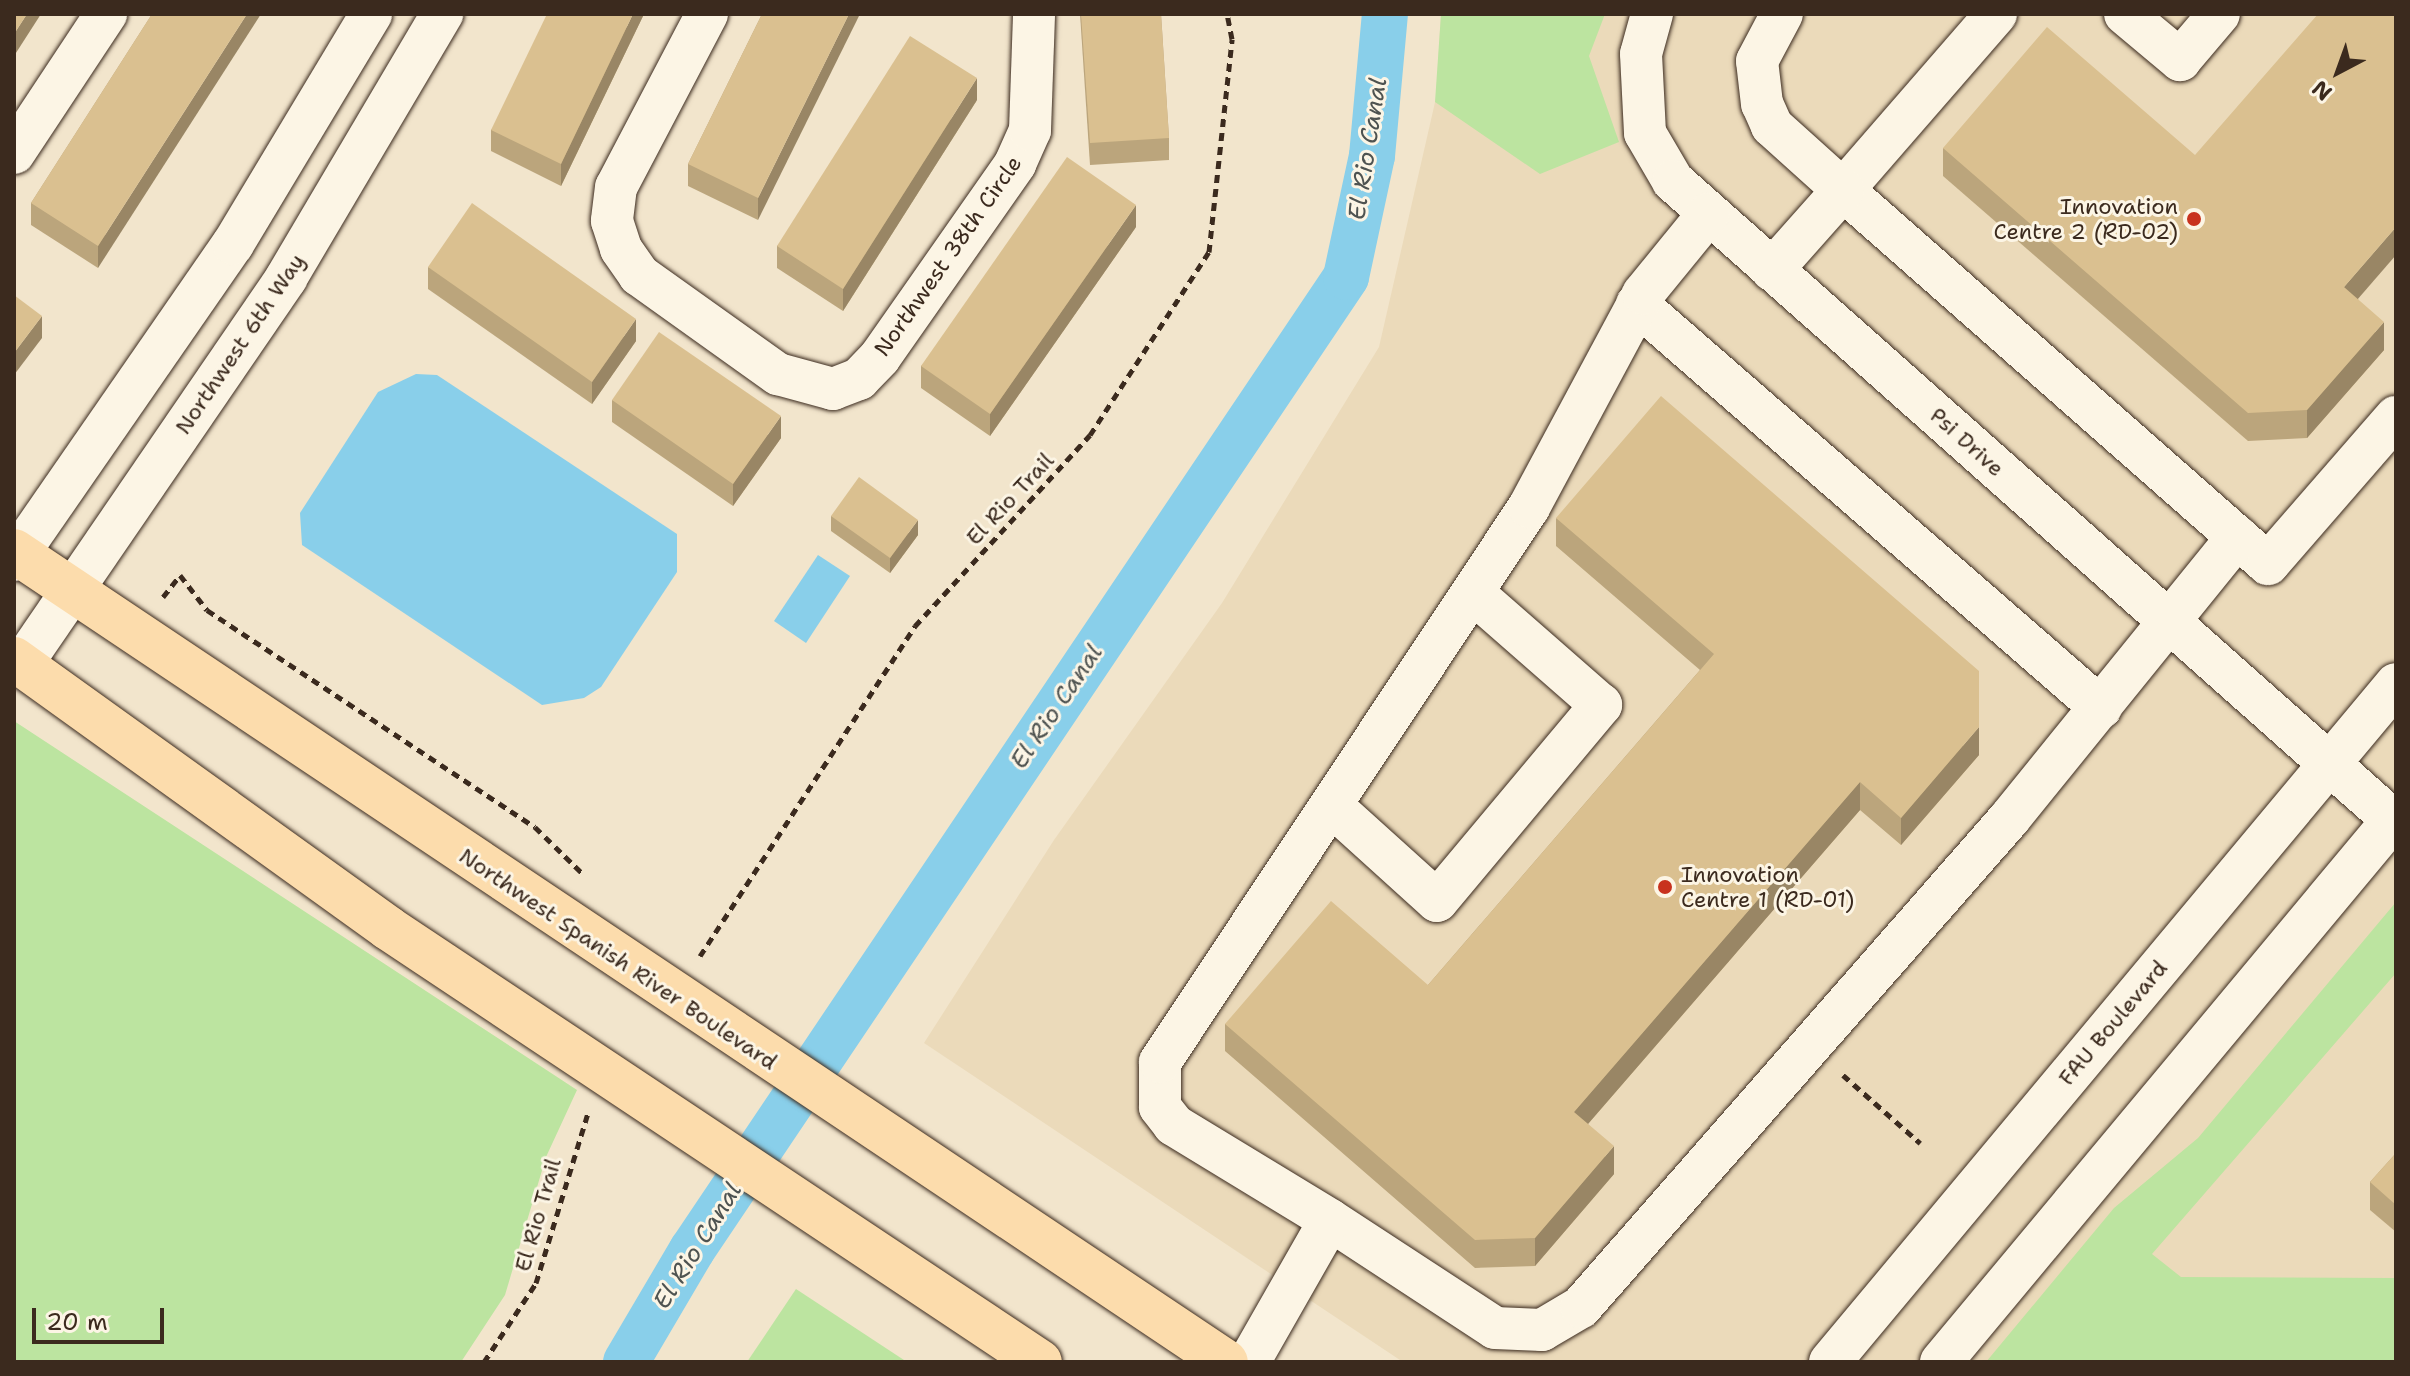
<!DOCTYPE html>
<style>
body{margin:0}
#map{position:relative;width:2410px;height:1376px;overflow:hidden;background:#f2e5cc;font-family:"Shantell Sans",sans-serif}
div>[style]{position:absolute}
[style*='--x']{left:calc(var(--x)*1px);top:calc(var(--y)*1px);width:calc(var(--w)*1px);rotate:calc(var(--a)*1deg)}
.built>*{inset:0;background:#ebdaba}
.green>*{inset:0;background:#bce4a0}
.water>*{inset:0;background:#89cfea}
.canal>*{height:46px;margin:-23px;padding:0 23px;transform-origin:23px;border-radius:23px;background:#89cfea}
.path>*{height:5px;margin-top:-2.5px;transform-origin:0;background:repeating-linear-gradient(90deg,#3b2a1e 0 8px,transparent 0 14px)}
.roads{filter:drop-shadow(0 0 2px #3b2a1e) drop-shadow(0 0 2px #3b2a1e)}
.minor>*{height:42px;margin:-21px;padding:0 21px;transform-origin:21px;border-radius:21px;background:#fcf5e5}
.major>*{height:44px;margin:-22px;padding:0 22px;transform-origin:22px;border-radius:22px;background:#fcdcac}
.wall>*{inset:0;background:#bba57c}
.shaded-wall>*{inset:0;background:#998665}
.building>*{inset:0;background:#dac090}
.dots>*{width:22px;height:22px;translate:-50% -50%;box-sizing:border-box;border:4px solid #fcf5e5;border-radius:50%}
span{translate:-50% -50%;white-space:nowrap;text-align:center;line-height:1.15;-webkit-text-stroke:6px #fcf5e5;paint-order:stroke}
.poi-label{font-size:22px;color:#3b2a1e}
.right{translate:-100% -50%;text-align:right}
.left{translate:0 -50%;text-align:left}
.street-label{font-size:22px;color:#3b2a1e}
.water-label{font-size:24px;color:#4e5351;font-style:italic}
.frame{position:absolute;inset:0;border:16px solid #3b2a1e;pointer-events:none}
.north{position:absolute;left:2298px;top:32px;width:80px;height:80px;-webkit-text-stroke:6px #fcf5e5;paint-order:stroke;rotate:221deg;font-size:22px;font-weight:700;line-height:32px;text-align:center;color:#3b2a1e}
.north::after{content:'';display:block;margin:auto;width:28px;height:36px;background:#3b2a1e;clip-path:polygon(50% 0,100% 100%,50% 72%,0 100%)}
.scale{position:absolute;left:32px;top:1308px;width:132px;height:36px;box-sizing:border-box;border:4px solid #3b2a1e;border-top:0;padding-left:10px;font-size:24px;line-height:28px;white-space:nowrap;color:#3b2a1e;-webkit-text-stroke:6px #fcf5e5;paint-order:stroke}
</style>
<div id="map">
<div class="built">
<div style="clip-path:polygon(1441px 14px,2396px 14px,2396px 1362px,1403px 1362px,924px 1043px,1054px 840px,1222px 603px,1379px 347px,1436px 98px)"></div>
</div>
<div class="green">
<div style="clip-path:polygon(1441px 14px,1605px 14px,1589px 56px,1619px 142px,1540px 174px,1435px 102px)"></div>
<div style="clip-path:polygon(14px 721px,577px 1090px,546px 1157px,505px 1295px,461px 1362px,14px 1362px)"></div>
<div style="clip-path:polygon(2396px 902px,2396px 973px,2152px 1254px,2181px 1277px,2396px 1278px,2396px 1362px,1986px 1362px,2114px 1208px,2198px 1138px)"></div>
<div style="clip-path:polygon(796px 1289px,907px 1362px,747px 1362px)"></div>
</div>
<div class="water">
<div style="clip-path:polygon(416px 374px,437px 375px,677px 534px,677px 572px,601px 687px,584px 698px,542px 705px,302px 545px,300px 513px,378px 392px)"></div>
<div style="clip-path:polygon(818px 555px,850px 576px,806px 643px,774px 621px)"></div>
</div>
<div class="canal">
<div style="--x:626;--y:1362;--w:130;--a:-59.5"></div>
<div style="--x:692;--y:1250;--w:1172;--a:-56.09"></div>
<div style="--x:1346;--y:277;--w:124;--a:-77.9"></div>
<div style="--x:1372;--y:156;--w:143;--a:-84.8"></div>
</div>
<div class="path">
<div style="--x:163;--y:597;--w:28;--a:-52"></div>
<div style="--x:180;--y:575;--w:44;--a:52.4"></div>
<div style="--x:207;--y:610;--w:393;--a:33.5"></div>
<div style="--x:535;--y:827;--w:69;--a:44.4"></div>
<div style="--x:700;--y:956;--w:394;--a:-56.9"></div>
<div style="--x:915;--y:626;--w:259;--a:-47.5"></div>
<div style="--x:1090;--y:435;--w:218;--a:-57"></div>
<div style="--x:1209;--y:252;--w:214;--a:-83.8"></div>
<div style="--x:1232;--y:39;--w:25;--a:-101"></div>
<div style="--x:1843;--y:1075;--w:103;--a:41.4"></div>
<div style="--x:484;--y:1362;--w:95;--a:-56.6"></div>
<div style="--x:536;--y:1283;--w:178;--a:-73"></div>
</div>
<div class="roads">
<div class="minor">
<div style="--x:707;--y:14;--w:195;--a:117.7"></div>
<div style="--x:616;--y:187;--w:34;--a:97"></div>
<div style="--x:612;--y:221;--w:29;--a:72"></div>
<div style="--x:621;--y:249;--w:32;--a:55"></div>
<div style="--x:639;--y:275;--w:171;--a:35.5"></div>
<div style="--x:778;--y:374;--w:57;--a:15.3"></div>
<div style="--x:833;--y:389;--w:28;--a:-21"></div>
<div style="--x:859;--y:379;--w:30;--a:-46"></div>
<div style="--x:880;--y:357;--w:236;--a:-55"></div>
<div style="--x:1015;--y:164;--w:37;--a:-66"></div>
<div style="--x:1030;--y:130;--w:116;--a:-88"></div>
<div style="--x:1652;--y:14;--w:41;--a:105.4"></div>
<div style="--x:1641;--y:54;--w:79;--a:87.1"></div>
<div style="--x:1645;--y:133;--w:56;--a:59.7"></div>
<div style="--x:1673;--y:181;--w:967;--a:41.6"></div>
<div style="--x:1996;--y:14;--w:233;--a:131"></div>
<div style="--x:1843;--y:190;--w:566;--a:41.35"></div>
<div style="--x:2268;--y:564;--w:195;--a:-49"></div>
<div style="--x:2125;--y:14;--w:72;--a:39.9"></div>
<div style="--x:2180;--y:60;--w:60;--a:-49.7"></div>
<div style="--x:14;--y:153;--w:167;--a:-56.5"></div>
<div style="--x:1772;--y:270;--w:107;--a:-48.4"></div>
<div style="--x:1843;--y:190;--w:96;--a:-138"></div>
<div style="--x:1772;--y:126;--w:24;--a:-114"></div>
<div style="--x:1762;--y:104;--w:43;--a:-96.6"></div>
<div style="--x:1757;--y:61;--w:53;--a:-62"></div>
<div style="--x:1637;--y:304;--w:615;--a:41.05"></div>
<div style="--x:14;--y:560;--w:384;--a:-55.3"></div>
<div style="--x:233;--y:244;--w:268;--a:-59"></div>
<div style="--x:22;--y:664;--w:468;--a:-55.6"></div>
<div style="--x:286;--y:278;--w:307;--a:-59.4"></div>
<div style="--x:1333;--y:807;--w:140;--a:42.1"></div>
<div style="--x:1437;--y:901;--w:256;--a:-50.1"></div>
<div style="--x:1601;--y:705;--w:170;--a:-138.8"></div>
<div style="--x:1330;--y:1220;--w:197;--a:33.2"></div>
<div style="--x:1495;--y:1328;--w:47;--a:2.4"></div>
<div style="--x:1542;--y:1330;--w:45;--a:-30.5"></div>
<div style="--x:1581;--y:1307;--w:649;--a:-48.75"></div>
<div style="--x:2009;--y:819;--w:363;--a:-51"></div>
<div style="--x:1249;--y:1362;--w:163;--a:-60.3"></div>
<div style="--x:1330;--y:1220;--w:183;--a:-148.7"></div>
<div style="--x:1174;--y:1125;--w:23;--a:-128"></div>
<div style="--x:1160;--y:1107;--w:45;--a:-90"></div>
<div style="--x:1160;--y:1062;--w:666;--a:-56.38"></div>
<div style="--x:1529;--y:507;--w:242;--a:-61.8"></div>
<div style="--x:1643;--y:294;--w:104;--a:-50.8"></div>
<div style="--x:1830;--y:1362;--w:883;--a:-50.14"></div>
<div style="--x:1941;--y:1362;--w:711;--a:-50.19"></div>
</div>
<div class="major">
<div style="--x:14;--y:551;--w:1458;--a:33.79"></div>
<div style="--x:14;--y:659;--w:461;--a:35.7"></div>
<div style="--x:388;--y:928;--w:783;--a:33.65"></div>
</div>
</div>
<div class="wall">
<div style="clip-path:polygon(152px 14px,98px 268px,31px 225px,31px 203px)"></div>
<div style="clip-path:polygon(644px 14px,561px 186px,491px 151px,491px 130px)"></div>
<div style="clip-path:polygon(762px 14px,758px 220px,688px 186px,688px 164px)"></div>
<div style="clip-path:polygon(1080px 14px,1161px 14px,1169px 138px,1169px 160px,1090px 165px)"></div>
<div style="clip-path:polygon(977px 100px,843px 311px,777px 268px,777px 246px)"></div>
<div style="clip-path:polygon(1943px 148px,2358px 299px,2384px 350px,2307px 438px,2248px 441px,1943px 176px)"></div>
<div style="clip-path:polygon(1136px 227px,990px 436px,921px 388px,921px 366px)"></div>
<div style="clip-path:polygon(428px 267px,636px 341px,592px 404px,428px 289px)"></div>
<div style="clip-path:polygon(612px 400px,781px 438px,733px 506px,612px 422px)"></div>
<div style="clip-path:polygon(831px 516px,918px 535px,890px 573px,831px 531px)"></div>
<div style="clip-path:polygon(1556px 518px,1979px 755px,1901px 845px,1860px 810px,1588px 1124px,1614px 1174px,1535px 1266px,1475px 1268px,1225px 1051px,1225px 1024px,1428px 985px,1700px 670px,1556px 546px)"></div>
<div style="clip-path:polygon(2396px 1153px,2396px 1232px,2370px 1210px,2370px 1182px)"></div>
</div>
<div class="shaded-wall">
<div style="clip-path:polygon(27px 14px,41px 14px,14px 56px,14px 34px)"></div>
<div style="clip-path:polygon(247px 14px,261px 14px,98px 268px,98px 246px)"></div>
<div style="clip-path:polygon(633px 14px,644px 14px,561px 186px,561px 164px)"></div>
<div style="clip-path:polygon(849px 14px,860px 14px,758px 220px,758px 198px)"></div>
<div style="clip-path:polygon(977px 78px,977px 100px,843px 311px,843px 289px)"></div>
<div style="clip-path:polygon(1136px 205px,1136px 227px,990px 436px,990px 414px)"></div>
<div style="clip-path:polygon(2396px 227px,2396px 255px,2344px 315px,2344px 287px)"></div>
<div style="clip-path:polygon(42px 316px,42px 338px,14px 375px,14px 353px)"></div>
<div style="clip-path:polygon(636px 319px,636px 341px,592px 404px,592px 382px)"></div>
<div style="clip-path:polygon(2384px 322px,2384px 350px,2307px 438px,2307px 410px)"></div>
<div style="clip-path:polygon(781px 416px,781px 438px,733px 506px,733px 484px)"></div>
<div style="clip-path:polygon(918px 520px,918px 535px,890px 573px,890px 558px)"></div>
<div style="clip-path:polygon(1979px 727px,1979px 755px,1901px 845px,1901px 818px)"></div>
<div style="clip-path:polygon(1860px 782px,1860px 810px,1574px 1140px,1574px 1112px)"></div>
<div style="clip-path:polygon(1614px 1146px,1614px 1174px,1535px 1266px,1535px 1238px)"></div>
</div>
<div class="building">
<div style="clip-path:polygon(14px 14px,27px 14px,14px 34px)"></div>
<div style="clip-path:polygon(152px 14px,247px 14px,98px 246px,31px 203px)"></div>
<div style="clip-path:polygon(547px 14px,633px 14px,561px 164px,491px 130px)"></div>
<div style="clip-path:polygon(762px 14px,849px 14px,758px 198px,688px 164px)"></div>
<div style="clip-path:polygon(1081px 14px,1161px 14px,1169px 138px,1090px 143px)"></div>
<div style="clip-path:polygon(2318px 14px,2396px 14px,2396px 227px,2344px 287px,2384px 322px,2307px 410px,2248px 413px,1943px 148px,2047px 27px,2195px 155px)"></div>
<div style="clip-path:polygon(910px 36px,977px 78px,843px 289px,777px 246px)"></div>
<div style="clip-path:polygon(1067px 157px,1136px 205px,990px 414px,921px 366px)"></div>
<div style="clip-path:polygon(472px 203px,636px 319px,592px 382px,428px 267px)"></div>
<div style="clip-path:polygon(14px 295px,42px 316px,14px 353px)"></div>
<div style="clip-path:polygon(659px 332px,781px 416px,733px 484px,612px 400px)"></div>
<div style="clip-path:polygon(1661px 396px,1979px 671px,1979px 727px,1901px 818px,1860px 782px,1574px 1112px,1614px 1146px,1535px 1238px,1475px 1240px,1225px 1024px,1331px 901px,1428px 985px,1714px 654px,1556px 518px)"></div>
<div style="clip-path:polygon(859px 477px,918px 520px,890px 558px,831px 516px)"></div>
<div style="clip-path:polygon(2396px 1153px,2396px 1205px,2370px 1182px)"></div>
</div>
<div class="dots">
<div style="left:2194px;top:219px;background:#c8321e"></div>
<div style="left:1665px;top:887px;background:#c8321e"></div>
</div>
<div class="poi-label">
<span class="right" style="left:2178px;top:219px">Innovation<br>Centre 2 (RD-02)</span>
<span class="left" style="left:1681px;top:887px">Innovation<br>Centre 1 (RD-01)</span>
</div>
<div class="street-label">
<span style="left:948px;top:256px;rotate:-55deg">Northwest 38th Circle</span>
<span style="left:240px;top:344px;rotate:-56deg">Northwest 6th Way</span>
<span style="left:1967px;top:442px;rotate:42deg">Psi Drive</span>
<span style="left:1010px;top:499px;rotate:-47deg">El Rio Trail</span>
<span style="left:618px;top:959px;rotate:34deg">Northwest Spanish River Boulevard</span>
<span style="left:2113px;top:1023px;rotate:-50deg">FAU Boulevard</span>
<span style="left:538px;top:1215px;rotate:-74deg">El Rio Trail</span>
</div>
<div class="water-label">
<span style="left:1368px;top:149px;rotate:-81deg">El Rio Canal</span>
<span style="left:1057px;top:707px;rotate:-56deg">El Rio Canal</span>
<span style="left:698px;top:1246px;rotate:-58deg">El Rio Canal</span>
</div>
<div class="frame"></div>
<div class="north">N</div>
<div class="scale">20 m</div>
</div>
